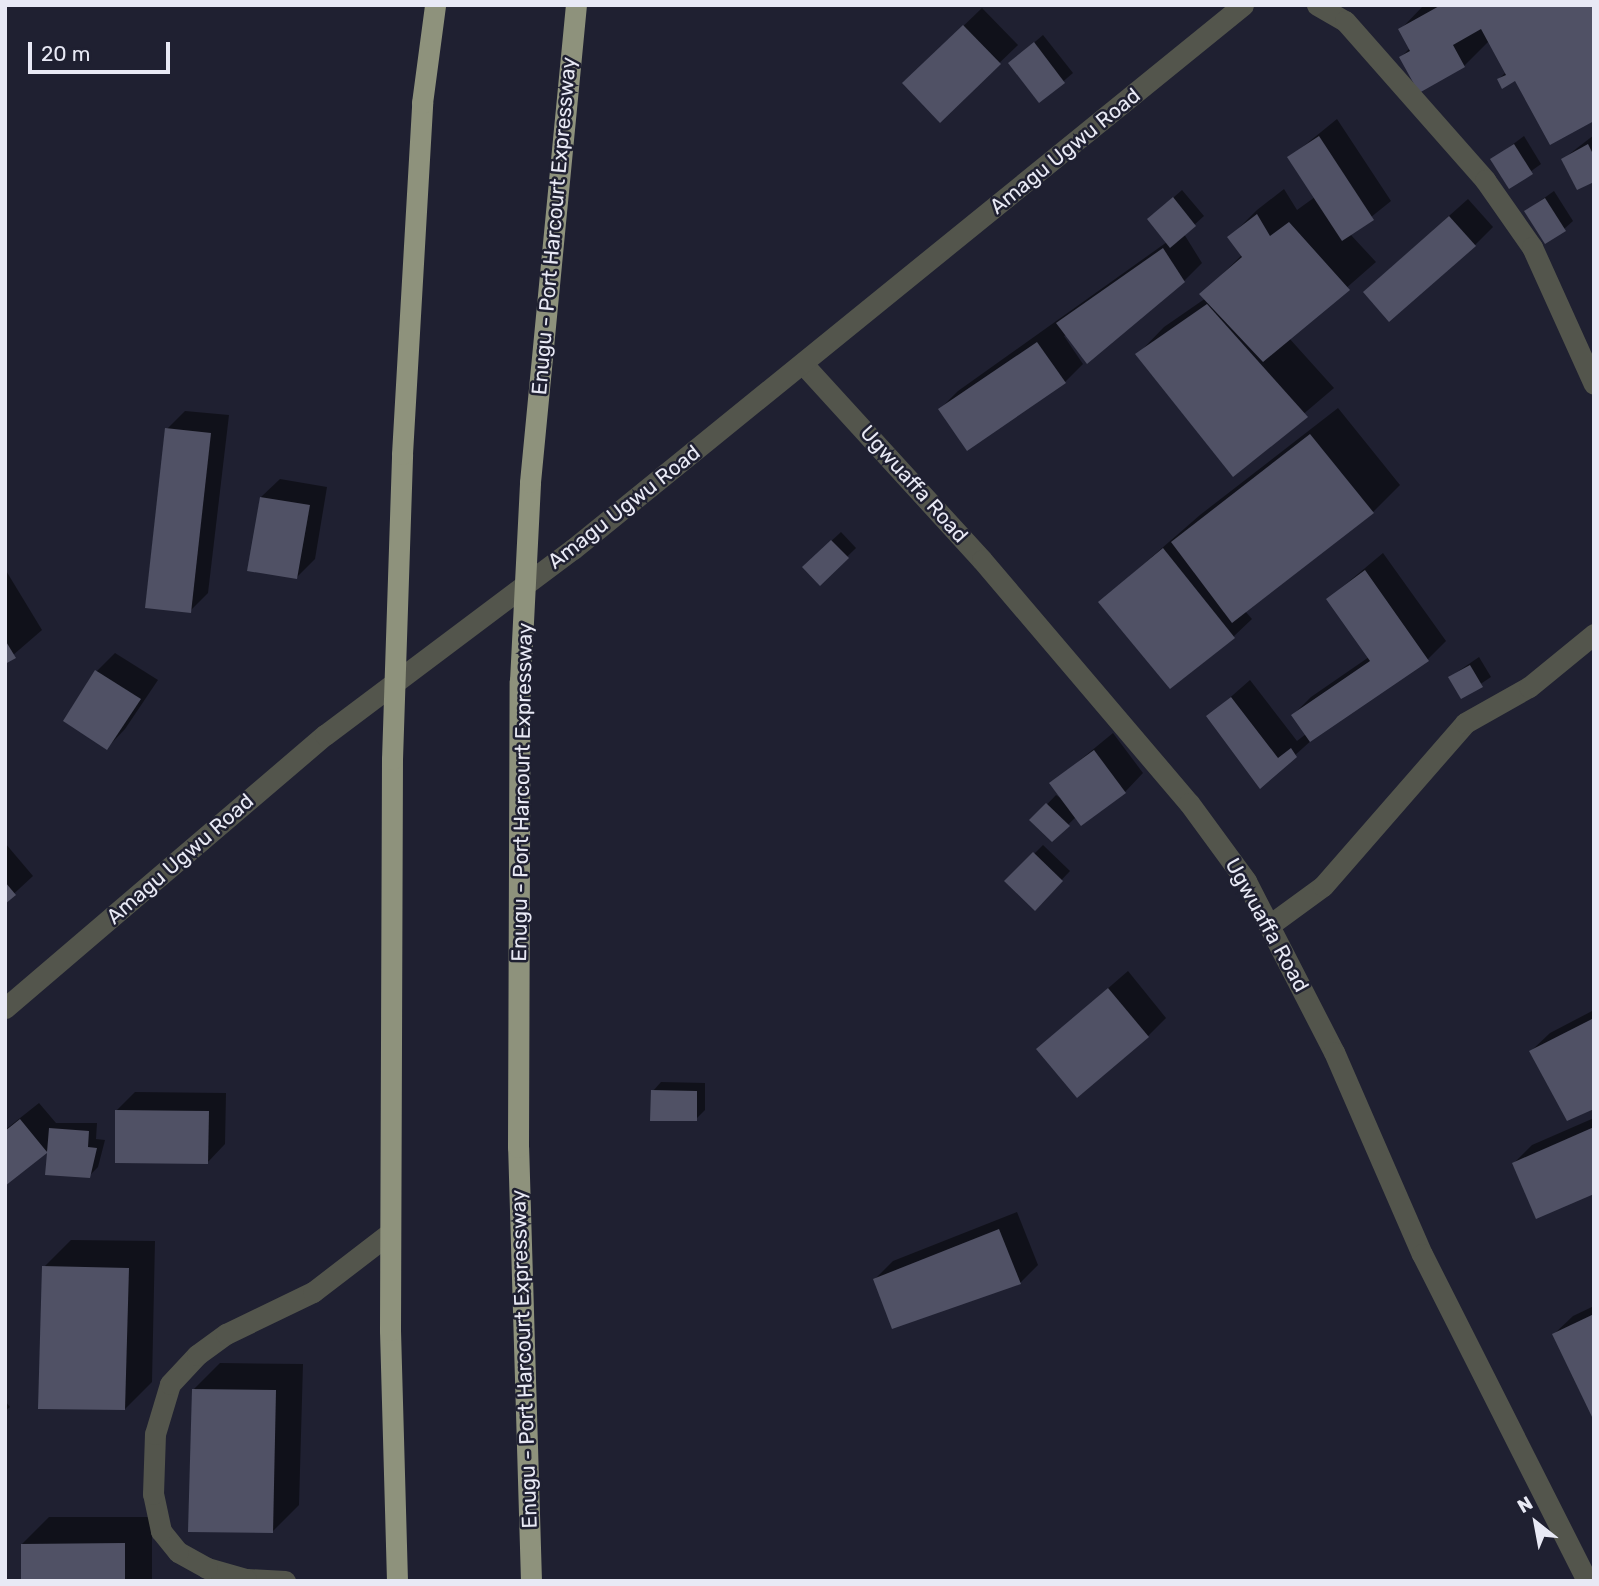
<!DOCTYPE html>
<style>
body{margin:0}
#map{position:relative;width:1599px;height:1586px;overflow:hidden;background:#1f2031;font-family:Rubik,sans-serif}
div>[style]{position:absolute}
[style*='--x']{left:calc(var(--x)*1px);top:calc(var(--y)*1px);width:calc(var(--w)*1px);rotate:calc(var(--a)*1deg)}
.shadow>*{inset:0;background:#0007}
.building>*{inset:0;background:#505165}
.service>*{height:21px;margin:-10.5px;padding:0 10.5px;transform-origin:10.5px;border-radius:10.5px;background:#53554c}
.minor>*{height:21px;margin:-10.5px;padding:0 10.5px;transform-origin:10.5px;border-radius:10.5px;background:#53554c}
.tertiary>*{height:21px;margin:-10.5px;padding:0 10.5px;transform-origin:10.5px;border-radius:10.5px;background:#53554c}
.trunk>*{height:21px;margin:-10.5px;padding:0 10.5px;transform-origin:10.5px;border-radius:10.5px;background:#8e927c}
span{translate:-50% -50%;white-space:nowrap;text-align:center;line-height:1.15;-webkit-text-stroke:5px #1f2031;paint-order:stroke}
.street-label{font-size:21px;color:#e8e9f5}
.frame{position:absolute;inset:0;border:7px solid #e8e9f5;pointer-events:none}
.north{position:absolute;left:1501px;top:1488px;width:70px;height:70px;-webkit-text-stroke:5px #1f2031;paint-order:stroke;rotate:329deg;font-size:19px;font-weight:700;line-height:28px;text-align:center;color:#e8e9f5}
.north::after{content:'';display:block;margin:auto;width:24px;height:32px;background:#e8e9f5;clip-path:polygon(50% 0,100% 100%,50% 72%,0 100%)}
.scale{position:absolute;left:28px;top:42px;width:142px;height:32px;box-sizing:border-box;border:4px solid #e8e9f5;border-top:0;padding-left:9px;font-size:21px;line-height:24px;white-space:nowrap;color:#e8e9f5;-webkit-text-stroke:5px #1f2031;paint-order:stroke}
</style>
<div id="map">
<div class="shadow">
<div style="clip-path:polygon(1424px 5px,1594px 5px,1516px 79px,1499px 79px,1506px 72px,1489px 41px,1464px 66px,1419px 90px,1401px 57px,1410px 48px,1400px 30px)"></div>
<div style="clip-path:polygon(982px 8px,1018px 45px,940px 120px,923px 65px)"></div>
<div style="clip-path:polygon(1043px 35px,1073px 73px,1040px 101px,1010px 63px)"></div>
<div style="clip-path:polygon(1337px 119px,1391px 201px,1350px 234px,1376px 262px,1289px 338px,1334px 388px,1233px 474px,1138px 354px,1164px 327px,1206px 298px,1202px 294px,1242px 255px,1230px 237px,1257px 210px,1284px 189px,1297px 210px,1315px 197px,1289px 158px)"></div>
<div style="clip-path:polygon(1594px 135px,1594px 180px,1563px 159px)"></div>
<div style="clip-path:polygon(1524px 136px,1541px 164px,1509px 187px,1492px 160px)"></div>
<div style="clip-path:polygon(1182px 190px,1204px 216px,1184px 234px,1202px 263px,1184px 281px,1064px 336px,1083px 364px,1065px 382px,940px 409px,958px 391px,1167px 242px,1158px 211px)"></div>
<div style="clip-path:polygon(1554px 191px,1573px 221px,1564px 229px,1526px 211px)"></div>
<div style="clip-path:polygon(1468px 199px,1493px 227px,1475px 245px,1384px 274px)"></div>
<div style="clip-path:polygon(1338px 408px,1400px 485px,1373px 512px,1245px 611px,1252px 619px,1233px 637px,1100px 602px,1200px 515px)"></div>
<div style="clip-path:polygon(185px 411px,229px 415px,208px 593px,190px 611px,167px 429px)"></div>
<div style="clip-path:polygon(280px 479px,327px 487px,315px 559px,297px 577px,261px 497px)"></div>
<div style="clip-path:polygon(841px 532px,856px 548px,820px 583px,813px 558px)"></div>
<div style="clip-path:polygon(1383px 553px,1446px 641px,1428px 659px,1314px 738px,1261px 786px,1208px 717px,1250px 680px,1297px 741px,1306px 734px,1293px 715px,1311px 697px,1369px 657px,1328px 599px)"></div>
<div style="clip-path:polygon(5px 569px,42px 630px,5px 662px)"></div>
<div style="clip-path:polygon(115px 653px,158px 680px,125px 729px,107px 748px,97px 671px)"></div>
<div style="clip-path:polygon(1479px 657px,1491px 677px,1461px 697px,1450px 677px)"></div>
<div style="clip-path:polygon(1113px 733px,1143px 773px,1125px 792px,1076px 817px,1052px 840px,1032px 820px,1056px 795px,1063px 800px,1051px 784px)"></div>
<div style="clip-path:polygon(5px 843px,33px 876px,5px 902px)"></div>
<div style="clip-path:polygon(1043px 845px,1070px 871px,1035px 908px,1007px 881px)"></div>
<div style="clip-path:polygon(1128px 971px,1166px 1018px,1148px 1036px,1038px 1049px)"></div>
<div style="clip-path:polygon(1594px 1010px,1594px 1107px,1531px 1051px,1550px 1033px)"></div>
<div style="clip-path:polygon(661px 1082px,705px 1083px,705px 1110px,696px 1119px,653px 1091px)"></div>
<div style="clip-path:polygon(135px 1092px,226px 1093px,225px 1144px,207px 1163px,117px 1110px)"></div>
<div style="clip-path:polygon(39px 1103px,56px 1123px,97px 1123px,96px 1139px,105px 1140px,98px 1167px,89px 1176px,49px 1149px,5px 1184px,5px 1130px)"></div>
<div style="clip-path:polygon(1594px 1118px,1594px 1192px,1514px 1163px,1532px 1145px)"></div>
<div style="clip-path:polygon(1017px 1212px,1038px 1265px,1020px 1283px,875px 1279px,893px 1261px)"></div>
<div style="clip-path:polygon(71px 1240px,155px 1241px,152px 1382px,125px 1409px,44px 1267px)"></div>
<div style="clip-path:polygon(1594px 1306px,1594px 1417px,1554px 1334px,1573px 1316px)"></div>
<div style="clip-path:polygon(220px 1363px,303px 1364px,299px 1505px,272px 1532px,193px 1390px)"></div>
<div style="clip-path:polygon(5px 1401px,10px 1407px,5px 1411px)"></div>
<div style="clip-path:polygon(49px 1517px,152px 1517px,152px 1581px,22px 1581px,22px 1544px)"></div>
</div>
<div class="building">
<div style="clip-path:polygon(1441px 5px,1594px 5px,1594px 121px,1550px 145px,1515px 81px,1502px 89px,1497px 79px,1506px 75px,1481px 29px,1453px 45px,1465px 67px,1419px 93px,1399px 57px,1410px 51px,1398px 29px)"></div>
<div style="clip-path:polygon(963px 25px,1001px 64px,940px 123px,902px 83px)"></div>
<div style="clip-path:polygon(1034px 42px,1065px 83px,1039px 103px,1008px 63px)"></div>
<div style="clip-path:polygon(1319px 136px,1374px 220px,1342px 241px,1287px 157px)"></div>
<div style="clip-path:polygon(1514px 144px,1533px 174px,1509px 189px,1490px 159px)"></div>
<div style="clip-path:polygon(1588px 144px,1594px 156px,1594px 182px,1577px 190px,1561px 159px)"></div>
<div style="clip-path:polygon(1173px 197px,1196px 226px,1170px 248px,1147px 219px)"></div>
<div style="clip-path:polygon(1545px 198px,1566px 231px,1545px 244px,1524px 211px)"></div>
<div style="clip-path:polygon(1257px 214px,1270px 236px,1289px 222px,1350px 290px,1263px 362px,1199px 294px,1242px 257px,1227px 237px)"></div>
<div style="clip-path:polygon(1449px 216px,1476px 246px,1389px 322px,1363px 292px)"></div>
<div style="clip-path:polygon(1163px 248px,1185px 282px,1087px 364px,1056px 323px)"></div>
<div style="clip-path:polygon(1207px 304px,1308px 417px,1233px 477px,1135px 354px)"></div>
<div style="clip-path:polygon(1037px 342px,1066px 383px,967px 451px,938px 409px)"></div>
<div style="clip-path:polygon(165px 428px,211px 433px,191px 613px,145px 608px)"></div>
<div style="clip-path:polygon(1310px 434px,1374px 513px,1232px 623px,1171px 542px)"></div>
<div style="clip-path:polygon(260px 497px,310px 505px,297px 579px,247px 571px)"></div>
<div style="clip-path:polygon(831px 540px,849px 558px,820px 586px,802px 567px)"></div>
<div style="clip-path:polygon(1163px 548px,1235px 638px,1170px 689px,1098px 602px)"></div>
<div style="clip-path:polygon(1365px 570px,1429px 661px,1310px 742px,1291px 715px,1370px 661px,1326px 599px)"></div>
<div style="clip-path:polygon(5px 640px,16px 658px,5px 664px)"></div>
<div style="clip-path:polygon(1470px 665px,1483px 687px,1461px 699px,1448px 677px)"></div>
<div style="clip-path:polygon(95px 670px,141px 699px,107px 750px,63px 721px)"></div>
<div style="clip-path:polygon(1231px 697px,1278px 758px,1291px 748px,1297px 757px,1260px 789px,1206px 716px)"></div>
<div style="clip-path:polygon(1094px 750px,1126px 793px,1081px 826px,1049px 783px)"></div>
<div style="clip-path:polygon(1046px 803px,1070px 826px,1052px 842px,1029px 820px)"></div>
<div style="clip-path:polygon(1033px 852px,1063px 881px,1035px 911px,1004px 881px)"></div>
<div style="clip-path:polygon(5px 882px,16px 895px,5px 904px)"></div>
<div style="clip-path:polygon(1108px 988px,1149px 1037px,1077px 1098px,1036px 1049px)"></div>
<div style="clip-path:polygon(1594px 1018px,1594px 1109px,1567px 1121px,1529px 1051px)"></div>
<div style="clip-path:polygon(651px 1090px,697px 1091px,697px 1121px,650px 1121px)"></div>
<div style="clip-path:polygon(115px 1110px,209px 1111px,208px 1164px,115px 1163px)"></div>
<div style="clip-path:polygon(20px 1119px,47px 1152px,49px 1128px,89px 1131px,88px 1147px,97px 1148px,90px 1178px,45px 1175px,47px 1153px,5px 1186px,5px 1131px)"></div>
<div style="clip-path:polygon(1594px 1127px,1594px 1194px,1536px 1219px,1512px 1163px)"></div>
<div style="clip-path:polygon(999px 1229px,1021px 1284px,892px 1329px,873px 1279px)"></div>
<div style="clip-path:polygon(42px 1266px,129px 1268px,125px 1410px,38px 1409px)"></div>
<div style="clip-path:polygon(1594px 1314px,1594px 1421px,1552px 1334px)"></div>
<div style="clip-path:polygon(192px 1389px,276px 1390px,273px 1533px,188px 1532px)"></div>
<div style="clip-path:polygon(125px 1543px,125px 1581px,21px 1581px,21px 1544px)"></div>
</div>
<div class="service">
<div style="--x:285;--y:1581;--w:39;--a:-177"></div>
<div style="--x:246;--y:1579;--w:41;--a:-164.2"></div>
<div style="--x:207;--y:1568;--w:33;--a:-151"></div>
<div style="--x:178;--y:1552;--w:27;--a:-129"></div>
<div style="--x:161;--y:1531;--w:38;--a:-102"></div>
<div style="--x:153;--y:1494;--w:60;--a:-88.1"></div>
<div style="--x:155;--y:1434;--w:52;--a:-73.3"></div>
<div style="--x:170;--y:1384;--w:40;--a:-47"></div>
<div style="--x:197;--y:1355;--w:36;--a:-36"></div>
<div style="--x:226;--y:1334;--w:97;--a:-25.8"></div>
<div style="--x:313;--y:1292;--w:97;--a:-37.5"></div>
</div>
<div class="minor">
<div style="--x:1317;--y:5;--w:32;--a:30"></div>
<div style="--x:1345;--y:21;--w:212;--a:48.6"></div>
<div style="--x:1485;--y:180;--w:82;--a:55"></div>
<div style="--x:1532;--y:247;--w:150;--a:65.7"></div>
<div style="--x:803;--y:364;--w:265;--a:47.6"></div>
<div style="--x:982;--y:560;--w:319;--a:49.6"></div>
<div style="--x:1189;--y:803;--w:97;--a:53.8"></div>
<div style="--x:1246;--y:881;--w:192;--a:62.8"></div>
<div style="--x:1334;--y:1052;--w:220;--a:66.5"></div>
<div style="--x:1422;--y:1254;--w:366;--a:63.2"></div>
<div style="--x:1271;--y:924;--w:64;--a:-36.2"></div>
<div style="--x:1323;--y:886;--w:216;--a:-48.9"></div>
<div style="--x:1465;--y:723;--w:73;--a:-29.4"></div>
<div style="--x:1529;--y:687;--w:84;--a:-39.2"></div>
</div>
<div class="tertiary">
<div style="--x:5;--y:1008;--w:421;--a:-40.5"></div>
<div style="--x:325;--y:735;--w:310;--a:-36.9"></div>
<div style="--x:573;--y:549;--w:863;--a:-39.07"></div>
</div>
<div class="trunk">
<div style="--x:397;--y:1581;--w:251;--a:-91.6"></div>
<div style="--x:390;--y:1330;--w:571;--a:-89.8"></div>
<div style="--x:392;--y:759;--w:305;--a:-88.1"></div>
<div style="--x:402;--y:454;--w:352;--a:-86.7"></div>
<div style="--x:422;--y:103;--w:99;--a:-82.4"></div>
<div style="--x:531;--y:1581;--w:434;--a:-91.7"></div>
<div style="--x:518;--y:1147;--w:466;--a:-89.8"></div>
<div style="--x:520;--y:681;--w:199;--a:-87.1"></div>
<div style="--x:530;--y:482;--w:479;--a:-84.5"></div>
</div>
<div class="street-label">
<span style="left:1065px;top:151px;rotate:-39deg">Amagu Ugwu Road</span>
<span style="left:554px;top:226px;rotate:-85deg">Enugu - Port Harcourt Expressway</span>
<span style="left:914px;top:484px;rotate:48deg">Ugwuaffa Road</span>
<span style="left:624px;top:507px;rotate:-38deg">Amagu Ugwu Road</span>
<span style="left:522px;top:792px;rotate:-89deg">Enugu - Port Harcourt Expressway</span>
<span style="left:180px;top:859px;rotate:-41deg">Amagu Ugwu Road</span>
<span style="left:1267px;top:925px;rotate:61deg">Ugwuaffa Road</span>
<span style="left:524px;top:1359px;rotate:-92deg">Enugu - Port Harcourt Expressway</span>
</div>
<div class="frame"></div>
<div class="north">N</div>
<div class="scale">20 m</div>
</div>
